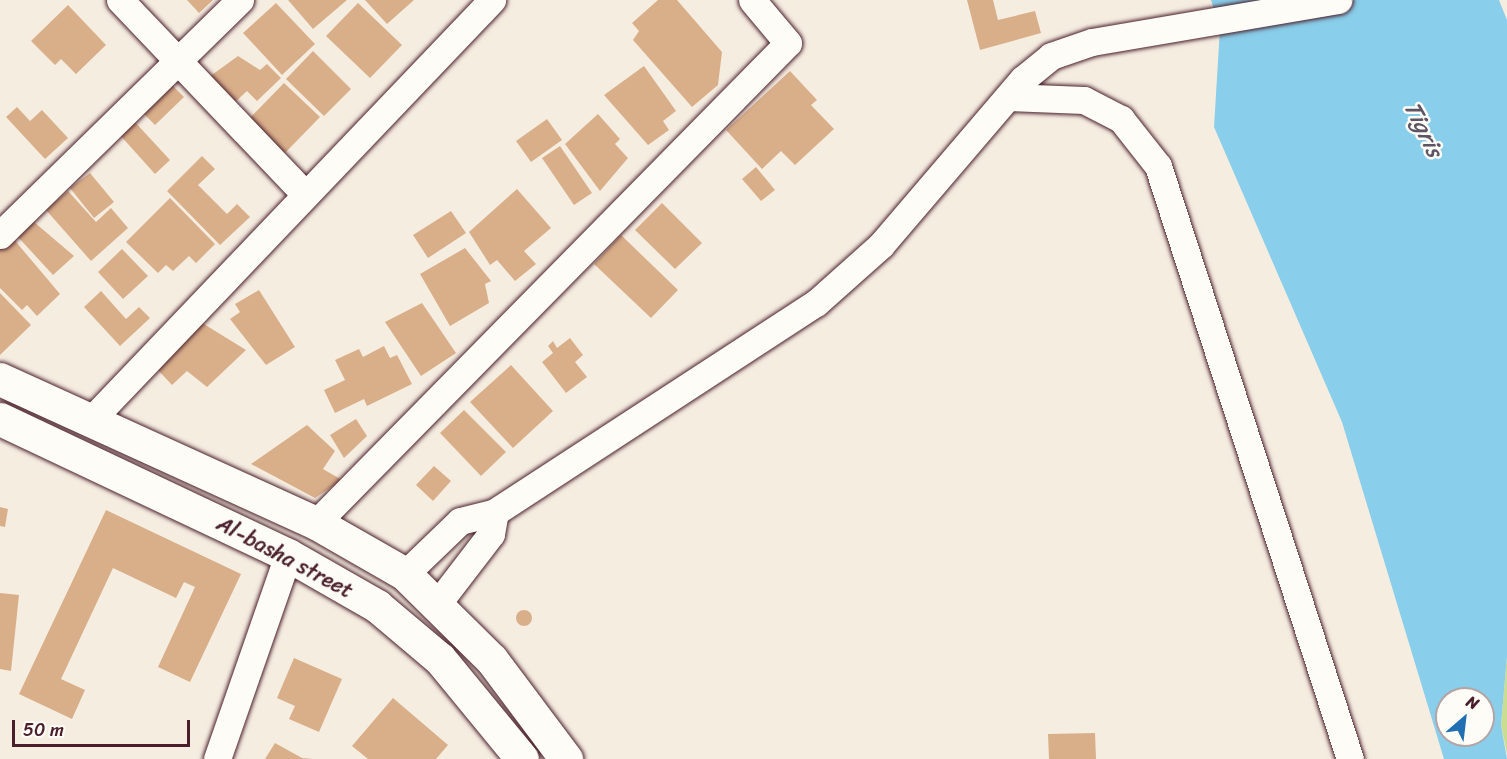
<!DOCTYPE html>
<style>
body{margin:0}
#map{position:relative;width:1507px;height:759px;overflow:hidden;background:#f6ede1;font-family:Sriracha,sans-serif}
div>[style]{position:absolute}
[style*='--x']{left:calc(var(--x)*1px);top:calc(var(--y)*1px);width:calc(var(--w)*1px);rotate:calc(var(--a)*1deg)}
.green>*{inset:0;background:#cadd91}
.water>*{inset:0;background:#89ceea}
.building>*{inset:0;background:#d9af8a}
.round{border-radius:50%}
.roads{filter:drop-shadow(0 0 2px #4a1f2b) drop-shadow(0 0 2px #4a1f2b)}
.minor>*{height:27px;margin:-13.5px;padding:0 13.5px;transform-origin:13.5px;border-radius:13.5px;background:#fdfcf7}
.secondary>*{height:33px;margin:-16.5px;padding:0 16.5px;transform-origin:16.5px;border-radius:16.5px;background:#fdfcf7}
span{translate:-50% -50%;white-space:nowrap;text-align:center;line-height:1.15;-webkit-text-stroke:5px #fdfcf7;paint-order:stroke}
.street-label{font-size:22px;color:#4a1f2b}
.water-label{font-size:24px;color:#5d5464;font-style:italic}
.north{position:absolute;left:1435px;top:687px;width:60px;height:60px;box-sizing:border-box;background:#fdfcf7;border:2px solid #b5a4a5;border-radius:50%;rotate:28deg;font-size:16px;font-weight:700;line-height:24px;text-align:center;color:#4a1f2b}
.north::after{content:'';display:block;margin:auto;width:21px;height:27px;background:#1f6fb2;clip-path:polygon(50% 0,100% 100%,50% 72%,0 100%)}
.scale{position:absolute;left:12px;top:720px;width:178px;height:27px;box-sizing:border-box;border:3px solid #4a1f2b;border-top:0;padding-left:8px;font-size:18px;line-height:21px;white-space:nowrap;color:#4a1f2b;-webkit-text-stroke:4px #fdfcf7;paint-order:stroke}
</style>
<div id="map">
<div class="green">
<div style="clip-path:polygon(1507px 656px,1507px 754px,1501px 725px)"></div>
</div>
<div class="water">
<div style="clip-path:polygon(evenodd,1211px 0,1499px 0,1507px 20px,1507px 656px,1501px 725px,1507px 759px,1444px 759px,1342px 422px,1214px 127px,1220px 28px,1211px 0,1447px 699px,1483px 699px,1483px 735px,1447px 735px,1447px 699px)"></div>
</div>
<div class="building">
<div style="clip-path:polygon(187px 0,213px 0,199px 13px)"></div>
<div style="clip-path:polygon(288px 0,347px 0,313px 29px)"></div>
<div style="clip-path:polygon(365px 0,414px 0,387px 24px)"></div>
<div style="clip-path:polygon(658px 0,677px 0,722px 52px,718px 85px,692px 107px,633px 40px,639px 31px,632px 23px)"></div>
<div style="clip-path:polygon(967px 0,993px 0,998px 20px,1035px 11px,1041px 33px,980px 50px)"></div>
<div style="clip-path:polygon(276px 3px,315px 44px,282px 75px,243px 33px)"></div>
<div style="clip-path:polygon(358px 3px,402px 45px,370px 78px,326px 36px)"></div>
<div style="clip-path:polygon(68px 5px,106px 45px,76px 74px,61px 59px,55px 65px,31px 41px)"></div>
<div style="clip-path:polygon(313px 51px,351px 89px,324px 116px,286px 79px)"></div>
<div style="clip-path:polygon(238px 56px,260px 70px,267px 64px,281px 78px,257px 101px,247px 91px,234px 103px,209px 77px)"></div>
<div style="clip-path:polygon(644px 66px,676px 111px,663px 121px,669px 130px,648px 145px,604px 95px)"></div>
<div style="clip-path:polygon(790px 71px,817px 100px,811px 105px,834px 129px,795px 165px,781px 151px,762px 169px,726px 130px)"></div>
<div style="clip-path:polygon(284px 83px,320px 117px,285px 153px,249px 119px)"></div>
<div style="clip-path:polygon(173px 86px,184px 97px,155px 125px,144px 114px)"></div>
<div style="clip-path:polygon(17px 107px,30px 121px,42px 110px,68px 138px,45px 159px,6px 117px)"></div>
<div style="clip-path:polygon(598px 114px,620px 139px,615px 144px,628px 158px,600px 191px,565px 144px)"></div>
<div style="clip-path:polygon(547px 119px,562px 140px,531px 162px,516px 141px)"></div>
<div style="clip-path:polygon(134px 121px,170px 160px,155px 174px,119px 134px)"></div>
<div style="clip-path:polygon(560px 146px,592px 193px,574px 205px,542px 158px)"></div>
<div style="clip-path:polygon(202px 156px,215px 169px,198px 185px,227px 214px,237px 204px,250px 217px,220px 245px,167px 191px)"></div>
<div style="clip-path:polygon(756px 167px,775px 190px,761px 201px,742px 179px)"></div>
<div style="clip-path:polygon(90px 173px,114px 202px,94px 218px,70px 188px)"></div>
<div style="clip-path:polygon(517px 189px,551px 228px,524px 251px,536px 264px,515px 281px,497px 260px,490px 265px,469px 232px)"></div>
<div style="clip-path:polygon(68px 191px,96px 222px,111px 208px,128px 228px,91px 261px,46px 210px)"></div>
<div style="clip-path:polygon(170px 198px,215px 244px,196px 263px,189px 256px,173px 271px,166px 265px,158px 273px,126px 242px)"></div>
<div style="clip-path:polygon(662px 203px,702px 243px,675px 269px,635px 230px)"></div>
<div style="clip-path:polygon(451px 211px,466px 233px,428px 258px,413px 235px)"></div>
<div style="clip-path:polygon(34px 222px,74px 256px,53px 275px,18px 237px)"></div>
<div style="clip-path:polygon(621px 235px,678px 290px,651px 318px,594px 264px)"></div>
<div style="clip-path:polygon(11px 236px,60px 294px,37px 316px,27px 305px,22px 310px,0 288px,0 247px)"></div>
<div style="clip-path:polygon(465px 248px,491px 281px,485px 284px,489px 303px,450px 326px,420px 274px)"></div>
<div style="clip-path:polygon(122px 249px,148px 276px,123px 299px,98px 272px)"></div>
<div style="clip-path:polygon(259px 290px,295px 347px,266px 365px,230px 319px,240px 312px,235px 304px)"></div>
<div style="clip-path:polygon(101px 291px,126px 319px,139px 307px,150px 318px,120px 346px,84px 307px)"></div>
<div style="clip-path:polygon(0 293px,31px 325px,0 355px)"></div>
<div style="clip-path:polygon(422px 303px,456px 353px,421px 376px,385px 322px)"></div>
<div style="clip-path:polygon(199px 321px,246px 350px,207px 387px,187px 371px,172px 385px,157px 369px)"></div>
<div style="clip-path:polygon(570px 338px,583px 355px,575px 362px,587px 377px,566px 393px,542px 362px,553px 353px,548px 346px,553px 341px,557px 348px)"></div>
<div style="clip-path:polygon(384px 346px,390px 358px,397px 355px,412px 384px,367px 406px,364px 399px,335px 413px,324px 390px,345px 380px,335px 360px,359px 349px,363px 357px)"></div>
<div style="clip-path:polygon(511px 365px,553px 411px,513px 448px,470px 402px)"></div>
<div style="clip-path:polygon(464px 410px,506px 452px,481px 476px,440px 433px)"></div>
<div style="clip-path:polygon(356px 419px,367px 436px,344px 458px,330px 435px)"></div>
<div style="clip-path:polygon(307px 425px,335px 451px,323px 469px,342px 480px,315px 498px,251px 464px)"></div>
<div style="clip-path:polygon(434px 466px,451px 481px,433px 501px,416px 485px)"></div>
<div style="clip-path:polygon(0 507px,8px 509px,5px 527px,0 526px)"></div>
<div style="clip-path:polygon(106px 510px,241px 574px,190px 682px,158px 667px,195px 587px,184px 582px,176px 598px,113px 568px,61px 679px,85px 690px,72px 719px,19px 694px)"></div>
<div style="clip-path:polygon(0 593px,19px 595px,11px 671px,0 669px)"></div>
<div class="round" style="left:516px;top:610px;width:16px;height:16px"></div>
<div style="clip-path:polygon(294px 658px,342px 679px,319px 732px,289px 719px,295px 706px,277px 698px)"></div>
<div style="clip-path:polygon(393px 698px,448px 745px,436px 759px,368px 759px,352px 746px)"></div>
<div style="clip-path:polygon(1095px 733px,1096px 759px,1049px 759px,1048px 734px)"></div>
<div style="clip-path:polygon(275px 743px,302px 758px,313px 759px,265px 759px)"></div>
</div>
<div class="roads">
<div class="minor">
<div style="--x:120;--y:0;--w:269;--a:46.4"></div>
<div style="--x:1008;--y:97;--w:76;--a:2.3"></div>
<div style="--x:1084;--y:100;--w:42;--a:27.2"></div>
<div style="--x:1121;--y:119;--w:60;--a:51.8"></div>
<div style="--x:1158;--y:166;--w:623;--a:72.06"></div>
<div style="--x:0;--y:235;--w:336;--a:-44.4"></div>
<div style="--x:91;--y:420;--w:581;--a:-46.33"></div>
<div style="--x:316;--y:523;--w:673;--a:-45.48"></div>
<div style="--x:788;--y:43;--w:56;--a:-129.9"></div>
<div style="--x:405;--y:574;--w:76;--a:-43.9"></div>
<div style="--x:460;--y:521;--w:36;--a:-14"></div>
<div style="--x:495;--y:512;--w:383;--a:-33.1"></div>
<div style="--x:816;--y:303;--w:87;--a:-41.7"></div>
<div style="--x:881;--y:245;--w:218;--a:-49.5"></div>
<div style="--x:1023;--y:79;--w:36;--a:-39"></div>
<div style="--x:1051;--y:56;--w:43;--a:-18.9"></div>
<div style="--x:1092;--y:42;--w:250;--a:-9.7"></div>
<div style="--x:438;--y:603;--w:87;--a:-52.5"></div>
<div style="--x:491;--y:534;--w:22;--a:-80"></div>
<div style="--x:217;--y:759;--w:216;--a:-70.8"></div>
</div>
<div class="secondary">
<div style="--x:0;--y:379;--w:347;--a:24.5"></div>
<div style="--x:316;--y:523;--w:103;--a:29.8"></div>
<div style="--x:405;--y:574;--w:122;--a:44.7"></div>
<div style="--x:492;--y:660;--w:124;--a:53.2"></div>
<div style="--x:0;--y:419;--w:318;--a:25.3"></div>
<div style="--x:288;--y:555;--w:103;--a:29.8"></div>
<div style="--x:377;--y:606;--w:82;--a:40.1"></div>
<div style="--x:440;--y:659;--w:129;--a:50.6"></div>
</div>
</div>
<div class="street-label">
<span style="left:285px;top:557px;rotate:28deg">Al-basha street</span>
</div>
<div class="water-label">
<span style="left:1423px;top:129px;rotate:64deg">Tigris</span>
</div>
<div class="north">N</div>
<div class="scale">50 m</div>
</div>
